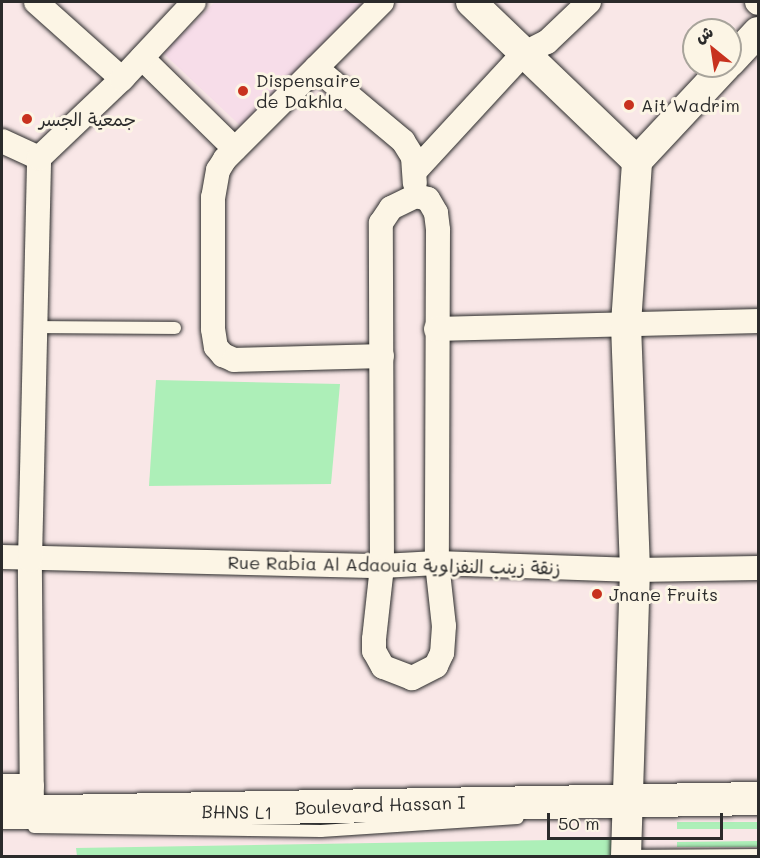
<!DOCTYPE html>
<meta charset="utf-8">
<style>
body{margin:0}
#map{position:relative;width:760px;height:858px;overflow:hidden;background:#f9e7e7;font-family:Mali,"Playpen Sans Arabic",sans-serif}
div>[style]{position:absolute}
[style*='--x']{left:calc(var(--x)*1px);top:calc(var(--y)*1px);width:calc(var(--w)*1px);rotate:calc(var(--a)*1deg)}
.built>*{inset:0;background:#f7dde9}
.green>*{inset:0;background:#adefb8}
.roads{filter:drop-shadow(0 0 2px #2b2b2b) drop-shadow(0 0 2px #2b2b2b)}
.service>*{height:12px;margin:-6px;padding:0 6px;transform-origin:6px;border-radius:6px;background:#fcf5e5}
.minor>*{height:24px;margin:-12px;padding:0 12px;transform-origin:12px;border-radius:12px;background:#fcf5e5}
.tertiary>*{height:30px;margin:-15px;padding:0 15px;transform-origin:15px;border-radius:15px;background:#fcf5e5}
.secondary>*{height:33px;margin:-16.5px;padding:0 16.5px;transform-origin:16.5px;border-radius:16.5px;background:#fcf5e5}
.dots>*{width:16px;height:16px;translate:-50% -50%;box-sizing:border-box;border:3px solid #fcf5e5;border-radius:50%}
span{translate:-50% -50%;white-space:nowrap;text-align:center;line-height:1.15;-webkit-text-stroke:6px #fcf5e5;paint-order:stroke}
.poi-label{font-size:18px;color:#2b2b2b}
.left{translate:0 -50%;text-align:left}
.street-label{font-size:18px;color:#2b2b2b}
.frame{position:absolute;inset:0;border:3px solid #2b2b2b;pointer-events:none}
.north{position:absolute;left:682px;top:18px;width:60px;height:60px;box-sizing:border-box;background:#fcf5e5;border:2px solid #a8a49b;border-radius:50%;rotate:330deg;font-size:16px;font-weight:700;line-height:24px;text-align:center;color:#2b2b2b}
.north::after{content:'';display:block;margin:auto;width:21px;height:27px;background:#c8321e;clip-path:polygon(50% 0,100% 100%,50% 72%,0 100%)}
.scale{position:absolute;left:547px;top:813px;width:176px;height:27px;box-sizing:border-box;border:3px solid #2b2b2b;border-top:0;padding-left:8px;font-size:18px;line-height:21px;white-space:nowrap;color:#2b2b2b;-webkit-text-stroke:4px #fcf5e5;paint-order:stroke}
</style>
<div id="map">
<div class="built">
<div style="clip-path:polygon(215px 2px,370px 2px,245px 130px,163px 53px)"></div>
</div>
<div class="green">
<div style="clip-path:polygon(156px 380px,340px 384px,331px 484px,149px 486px)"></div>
<div style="clip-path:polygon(758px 822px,758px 829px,677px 829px,677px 822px)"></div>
<div style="clip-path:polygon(614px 839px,615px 856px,77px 856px,76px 848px)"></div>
<div style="clip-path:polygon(758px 841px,758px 847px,677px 847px,677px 842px)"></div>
</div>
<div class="roads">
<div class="service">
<div style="--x:35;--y:327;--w:140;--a:0.4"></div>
<div style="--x:34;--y:827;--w:287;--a:0.8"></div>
<div style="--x:321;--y:831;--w:197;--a:-3.8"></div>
<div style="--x:627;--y:856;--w:131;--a:-0.4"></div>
</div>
<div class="minor">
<div style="--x:36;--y:2;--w:115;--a:41.8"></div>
<div style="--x:382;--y:2;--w:222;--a:135"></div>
<div style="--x:225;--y:159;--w:13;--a:122"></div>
<div style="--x:218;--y:170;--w:27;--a:100"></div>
<div style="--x:213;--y:197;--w:132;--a:90"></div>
<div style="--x:213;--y:329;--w:18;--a:81"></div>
<div style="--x:216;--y:347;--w:11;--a:49"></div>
<div style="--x:223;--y:355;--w:12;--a:24"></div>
<div style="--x:234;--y:360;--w:148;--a:-1.5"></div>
<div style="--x:757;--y:2;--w:1;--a:45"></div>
<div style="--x:142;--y:58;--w:130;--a:44.4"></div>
<div style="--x:316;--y:68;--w:114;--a:40"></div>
<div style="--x:403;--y:141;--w:19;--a:58"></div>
<div style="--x:413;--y:157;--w:26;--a:86"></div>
<div style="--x:2;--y:141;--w:41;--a:24.7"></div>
<div style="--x:415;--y:171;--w:159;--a:-47.3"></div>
<div style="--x:523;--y:54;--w:27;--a:-27"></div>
<div style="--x:547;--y:42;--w:58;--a:-43.6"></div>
<div style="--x:416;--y:196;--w:12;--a:14"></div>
<div style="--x:428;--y:199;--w:16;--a:60"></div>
<div style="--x:436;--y:213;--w:17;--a:83"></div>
<div style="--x:438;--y:230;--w:333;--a:90.2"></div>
<div style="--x:437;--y:563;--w:63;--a:83.7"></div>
<div style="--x:444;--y:626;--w:27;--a:94"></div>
<div style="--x:442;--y:653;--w:14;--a:115"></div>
<div style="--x:436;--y:666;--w:27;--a:153"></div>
<div style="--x:412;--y:678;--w:31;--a:-159"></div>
<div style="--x:383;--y:667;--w:18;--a:-119"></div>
<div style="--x:374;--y:651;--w:12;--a:-90"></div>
<div style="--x:374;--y:639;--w:73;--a:-83.7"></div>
<div style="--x:382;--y:566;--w:343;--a:-90.2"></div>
<div style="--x:381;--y:223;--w:18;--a:-56"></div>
<div style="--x:391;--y:208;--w:28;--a:-26"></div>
<div style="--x:436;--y:329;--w:322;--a:-1.4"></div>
<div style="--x:2;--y:557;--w:380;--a:1.4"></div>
<div style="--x:382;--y:566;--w:55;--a:-3.1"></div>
<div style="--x:437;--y:563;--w:198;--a:2"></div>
<div style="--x:635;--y:570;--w:123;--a:-0.9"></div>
<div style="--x:2;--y:786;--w:30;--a:0"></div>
<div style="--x:32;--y:812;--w:252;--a:-90.5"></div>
<div style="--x:30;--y:560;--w:402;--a:-88.7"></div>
<div style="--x:39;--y:158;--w:115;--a:-43.6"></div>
<div style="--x:122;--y:79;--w:105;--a:-46.9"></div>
</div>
<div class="tertiary">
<div style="--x:471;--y:2;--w:230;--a:43.8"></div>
<div style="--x:730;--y:62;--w:41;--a:-47"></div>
<div style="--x:637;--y:161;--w:130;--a:-46.9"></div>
<div style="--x:626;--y:856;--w:286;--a:-88.2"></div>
<div style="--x:635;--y:570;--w:246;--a:-92.1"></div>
<div style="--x:626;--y:324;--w:163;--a:-86.1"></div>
</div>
<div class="secondary">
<div style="--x:2;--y:812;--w:756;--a:-1.06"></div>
</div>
</div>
<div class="dots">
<div style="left:243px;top:91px;background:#c8321e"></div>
<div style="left:629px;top:105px;background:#c8321e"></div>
<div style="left:27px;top:119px;background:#c8321e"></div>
<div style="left:597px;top:594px;background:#c8321e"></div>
</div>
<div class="poi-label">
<span class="left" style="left:256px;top:91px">Dispensaire<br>de Dakhla</span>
<span class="left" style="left:641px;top:105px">Ait Wadrim</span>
<span class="left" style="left:39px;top:119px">جمعية الجسر</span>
<span class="left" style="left:609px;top:594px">Jnane Fruits</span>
</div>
<div class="street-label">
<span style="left:394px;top:565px;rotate:1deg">Rue Rabia Al Adaouia زنقة زينب النفزاوية</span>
<span style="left:380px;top:805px;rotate:-2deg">Boulevard Hassan I</span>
<span style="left:237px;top:812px;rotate:1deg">BHNS L1</span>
</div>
<div class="frame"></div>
<div class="north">ش</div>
<div class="scale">50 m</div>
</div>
